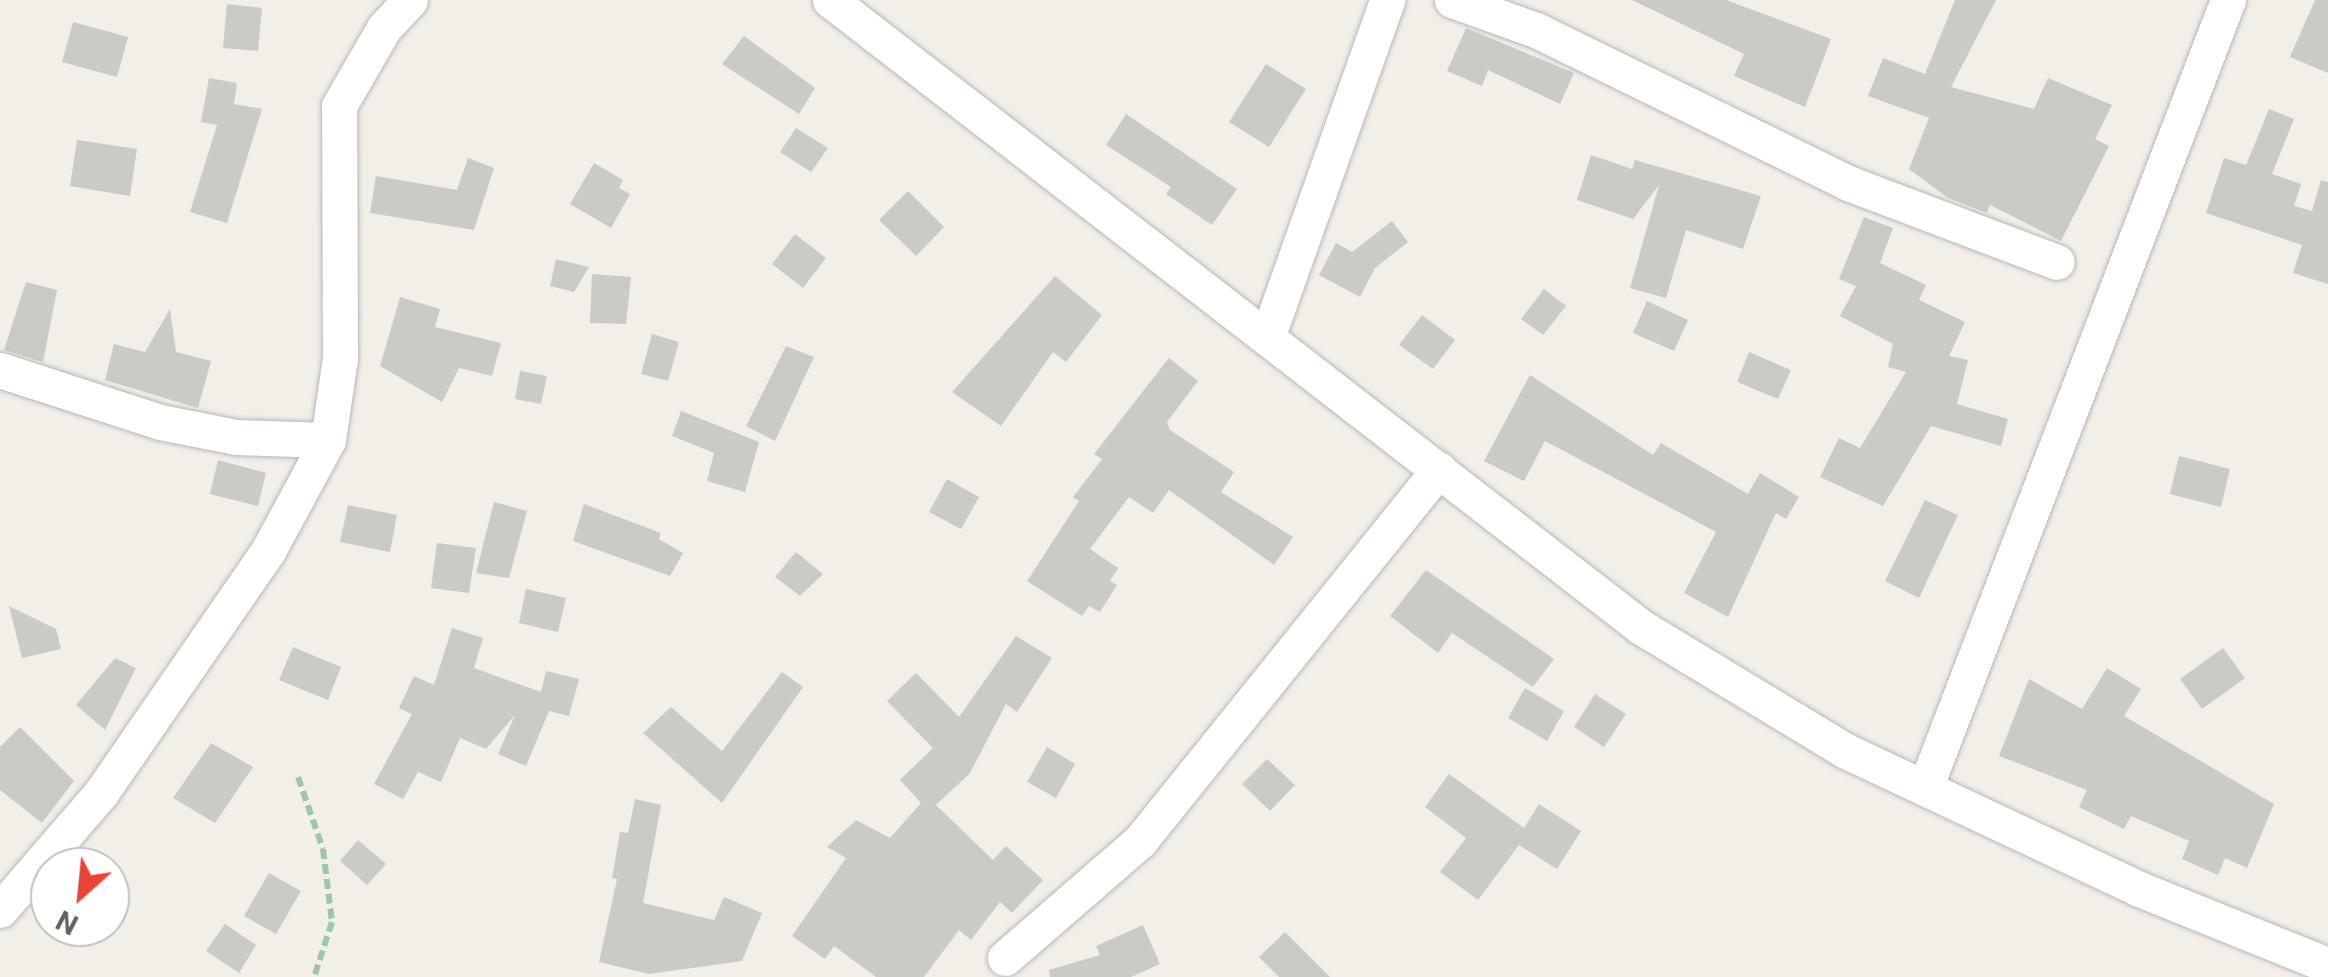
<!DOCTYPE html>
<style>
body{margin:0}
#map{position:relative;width:2328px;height:977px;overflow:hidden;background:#f1efe8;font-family:Roboto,sans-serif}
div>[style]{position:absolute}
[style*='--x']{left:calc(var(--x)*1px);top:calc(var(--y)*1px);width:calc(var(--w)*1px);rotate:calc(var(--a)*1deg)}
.building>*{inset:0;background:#cccac5}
.path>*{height:6px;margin-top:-3px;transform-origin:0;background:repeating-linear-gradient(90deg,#9cc7a9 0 10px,transparent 0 15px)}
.roads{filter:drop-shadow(0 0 2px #b5b8bc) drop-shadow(0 0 2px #b5b8bc)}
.minor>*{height:35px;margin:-17.5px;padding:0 17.5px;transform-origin:17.5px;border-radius:17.5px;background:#fff}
span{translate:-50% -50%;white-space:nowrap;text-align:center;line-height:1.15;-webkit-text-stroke:8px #fff;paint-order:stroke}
.north{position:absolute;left:30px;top:847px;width:100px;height:100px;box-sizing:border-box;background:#fff;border:2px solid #bfc1c3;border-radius:50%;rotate:207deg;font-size:28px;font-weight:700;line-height:40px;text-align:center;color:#5f6368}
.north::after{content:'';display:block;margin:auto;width:35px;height:45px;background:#ea4335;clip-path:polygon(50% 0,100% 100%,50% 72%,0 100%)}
</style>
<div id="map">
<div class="building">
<div style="clip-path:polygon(1632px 0,1726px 0,1831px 39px,1805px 107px,1734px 76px,1744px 54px)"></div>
<div style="clip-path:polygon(1955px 0,1996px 0,1951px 87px,2034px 109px,2048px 78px,2112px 105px,2095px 139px,2109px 146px,2061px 241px,1990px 205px,1987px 213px,1948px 198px,1909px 169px,1929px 118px,1868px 96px,1883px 58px,1925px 74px)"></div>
<div style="clip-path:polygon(2315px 0,2328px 0,2328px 73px,2290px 57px)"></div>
<div style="clip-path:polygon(227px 4px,262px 8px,258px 51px,223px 48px)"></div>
<div style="clip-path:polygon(73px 22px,128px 37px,117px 77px,62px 62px)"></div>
<div style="clip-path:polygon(1466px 28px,1574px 73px,1560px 104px,1488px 70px,1482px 86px,1447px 71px)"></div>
<div style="clip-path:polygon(744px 36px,815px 88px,799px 114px,722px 64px)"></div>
<div style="clip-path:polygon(1266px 64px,1306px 89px,1269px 147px,1229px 122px)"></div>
<div style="clip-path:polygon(209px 78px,237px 83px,234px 104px,262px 109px,227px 223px,190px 212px,217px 125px,201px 122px)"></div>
<div style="clip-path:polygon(2269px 109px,2294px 119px,2272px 174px,2301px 184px,2294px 206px,2312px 211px,2321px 180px,2328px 182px,2328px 284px,2293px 273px,2302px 245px,2206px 213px,2224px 158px,2246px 165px)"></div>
<div style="clip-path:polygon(1126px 114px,1237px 189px,1212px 225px,1166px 194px,1171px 187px,1106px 145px)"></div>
<div style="clip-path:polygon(796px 128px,828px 148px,811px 172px,780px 152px)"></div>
<div style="clip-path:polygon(77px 140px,137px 149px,130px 196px,70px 186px)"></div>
<div style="clip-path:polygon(1591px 155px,1632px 169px,1635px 160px,1761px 196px,1743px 249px,1686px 230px,1666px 298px,1630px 288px,1659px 185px,1633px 219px,1577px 200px)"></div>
<div style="clip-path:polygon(468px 158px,494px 168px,474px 230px,370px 213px,376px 176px,457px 190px)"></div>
<div style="clip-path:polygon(594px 163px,623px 180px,619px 188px,630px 194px,611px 228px,570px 204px)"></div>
<div style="clip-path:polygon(908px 191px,944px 227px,916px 256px,879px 220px)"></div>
<div style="clip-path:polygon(1864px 217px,1893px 228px,1880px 263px,1926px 285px,1919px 300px,1965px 322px,1949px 356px,1968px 360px,1957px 404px,2008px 419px,2001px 446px,1931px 426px,1883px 506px,1820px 477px,1839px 438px,1860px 448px,1906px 372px,1888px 367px,1893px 344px,1840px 316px,1856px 286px,1839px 279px)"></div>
<div style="clip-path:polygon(1392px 221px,1408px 242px,1375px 268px,1360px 297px,1319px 275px,1336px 243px,1352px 252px)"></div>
<div style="clip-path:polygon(795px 234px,826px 258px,803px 288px,772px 264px)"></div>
<div style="clip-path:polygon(556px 259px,589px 267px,574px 292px,550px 286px)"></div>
<div style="clip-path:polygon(592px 274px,631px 277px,626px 324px,590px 323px)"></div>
<div style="clip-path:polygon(1055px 276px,1102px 315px,1066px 362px,1053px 352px,1001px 426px,952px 392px)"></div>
<div style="clip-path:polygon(26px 282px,57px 290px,43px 362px,4px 350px)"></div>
<div style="clip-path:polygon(1544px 289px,1566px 306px,1543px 335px,1521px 319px)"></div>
<div style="clip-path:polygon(400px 297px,440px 309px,435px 327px,501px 343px,492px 376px,459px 368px,442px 402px,380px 366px)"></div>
<div style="clip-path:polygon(1647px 301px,1688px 320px,1674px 351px,1633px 333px)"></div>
<div style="clip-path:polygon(170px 309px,176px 352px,211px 361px,198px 408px,105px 380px,114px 344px,145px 352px)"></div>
<div style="clip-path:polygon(1422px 315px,1455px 340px,1433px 369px,1399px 345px)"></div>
<div style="clip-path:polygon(652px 334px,679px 342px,668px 381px,641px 374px)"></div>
<div style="clip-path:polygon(786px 346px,814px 357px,775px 441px,746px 426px)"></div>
<div style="clip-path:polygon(1749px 352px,1791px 370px,1778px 399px,1737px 382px)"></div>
<div style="clip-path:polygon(1169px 358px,1198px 381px,1167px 422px,1170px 430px,1234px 472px,1221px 492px,1293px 537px,1274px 565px,1169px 490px,1153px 513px,1129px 497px,1090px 549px,1118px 568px,1110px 581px,1117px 585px,1100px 612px,1089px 606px,1082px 616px,1027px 581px,1079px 501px,1073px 497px,1102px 459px,1094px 454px)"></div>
<div style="clip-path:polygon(520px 371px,547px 376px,541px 404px,515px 399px)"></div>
<div style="clip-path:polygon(1530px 375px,1653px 455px,1661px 443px,1748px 494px,1760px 473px,1799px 497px,1786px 519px,1776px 513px,1728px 617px,1684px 593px,1716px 532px,1545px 441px,1524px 481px,1484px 461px)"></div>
<div style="clip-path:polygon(681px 411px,759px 442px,745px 492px,707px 481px,714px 453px,672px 436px)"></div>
<div style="clip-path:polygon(2179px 456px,2230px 469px,2221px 507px,2170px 494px)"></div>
<div style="clip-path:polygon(218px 460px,266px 473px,258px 506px,210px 494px)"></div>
<div style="clip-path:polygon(947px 479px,979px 497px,961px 529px,929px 512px)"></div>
<div style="clip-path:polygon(1925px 500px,1958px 515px,1919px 598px,1885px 581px)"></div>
<div style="clip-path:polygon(494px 502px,527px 511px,509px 578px,476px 573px)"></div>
<div style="clip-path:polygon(584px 504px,661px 533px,659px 539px,683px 553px,670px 576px,573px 541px)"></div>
<div style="clip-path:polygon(348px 505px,397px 515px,390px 552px,340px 542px)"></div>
<div style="clip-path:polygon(437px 543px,476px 548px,469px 593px,431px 588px)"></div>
<div style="clip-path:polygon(796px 552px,823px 574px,800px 596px,775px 577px)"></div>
<div style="clip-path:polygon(1426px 570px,1554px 659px,1533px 687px,1452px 633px,1438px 653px,1390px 616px)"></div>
<div style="clip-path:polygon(526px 589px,566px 598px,558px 632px,519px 623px)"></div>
<div style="clip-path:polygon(9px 606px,56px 629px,61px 649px,22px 658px)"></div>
<div style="clip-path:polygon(452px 628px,483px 638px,474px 668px,541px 692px,546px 671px,579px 679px,569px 716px,549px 711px,526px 766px,498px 754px,515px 715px,486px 749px,460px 738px,441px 782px,418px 772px,403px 799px,374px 784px,412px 714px,399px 708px,414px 676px,434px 685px)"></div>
<div style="clip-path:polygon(1016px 636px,1052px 658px,1017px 712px,1006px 704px,970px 773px,936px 805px,993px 860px,1006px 846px,1043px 880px,1012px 913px,1000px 902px,971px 940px,959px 930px,924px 977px,876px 977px,834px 946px,825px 959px,792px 936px,846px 858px,827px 847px,856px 820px,890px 838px,921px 803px,900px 780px,933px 748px,887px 701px,916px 673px,959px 717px)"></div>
<div style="clip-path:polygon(293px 647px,341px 667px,328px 700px,279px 680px)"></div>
<div style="clip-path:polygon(2223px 648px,2245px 678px,2202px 709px,2180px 679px)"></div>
<div style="clip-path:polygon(115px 658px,136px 668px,105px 730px,76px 705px)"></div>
<div style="clip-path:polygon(2107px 668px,2141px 689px,2124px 716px,2274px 804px,2247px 868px,2225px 858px,2218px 875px,2182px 859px,2189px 841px,2131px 816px,2124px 829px,2079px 807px,2087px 790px,1999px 756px,2029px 679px,2082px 709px)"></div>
<div style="clip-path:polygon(782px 672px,803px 687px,722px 803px,643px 733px,671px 707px,722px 751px)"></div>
<div style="clip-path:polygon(1525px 688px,1564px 711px,1547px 741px,1508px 718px)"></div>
<div style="clip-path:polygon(1595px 694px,1626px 714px,1604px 747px,1574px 727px)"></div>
<div style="clip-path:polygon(20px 727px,74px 781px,42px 823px,0 790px,0 747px)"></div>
<div style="clip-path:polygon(211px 743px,253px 767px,215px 823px,173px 798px)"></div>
<div style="clip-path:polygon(1047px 747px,1075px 764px,1056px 798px,1027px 782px)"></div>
<div style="clip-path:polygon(1267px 759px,1295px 785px,1270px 811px,1242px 784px)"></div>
<div style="clip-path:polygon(1449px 774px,1524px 828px,1539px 804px,1581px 831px,1557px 869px,1519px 845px,1478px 900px,1440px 872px,1466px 838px,1425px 807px)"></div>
<div style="clip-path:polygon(635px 799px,661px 805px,643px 903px,714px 920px,724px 897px,762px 913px,742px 961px,649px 974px,599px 962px,617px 879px,612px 878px,620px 832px,628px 833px)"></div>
<div style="clip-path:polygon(358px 840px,386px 864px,367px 885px,340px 861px)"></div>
<div style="clip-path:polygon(269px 873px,301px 891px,276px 934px,244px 916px)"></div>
<div style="clip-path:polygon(225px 924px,256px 945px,239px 973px,206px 951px)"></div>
<div style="clip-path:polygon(1143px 925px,1160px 964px,1131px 977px,1050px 977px,1049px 970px,1100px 955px,1096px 946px)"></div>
<div style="clip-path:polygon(1285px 932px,1330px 977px,1279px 977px,1259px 957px)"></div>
</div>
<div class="path">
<div style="--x:298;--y:777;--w:76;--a:70.9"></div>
<div style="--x:323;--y:849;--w:74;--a:83"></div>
<div style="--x:332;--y:922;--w:58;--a:108.1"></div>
</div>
<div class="roads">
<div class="minor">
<div style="--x:830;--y:0;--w:1025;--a:37.71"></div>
<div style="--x:1641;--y:627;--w:237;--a:31.2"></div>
<div style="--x:1844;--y:750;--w:324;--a:25.2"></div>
<div style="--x:2137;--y:888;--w:206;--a:22"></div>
<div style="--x:1452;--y:0;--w:89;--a:19.7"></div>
<div style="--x:1536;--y:30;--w:347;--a:26.1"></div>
<div style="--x:1848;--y:183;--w:223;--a:20.7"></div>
<div style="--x:1268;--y:335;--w:356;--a:-70.4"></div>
<div style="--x:0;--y:370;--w:168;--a:18"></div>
<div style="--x:160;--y:422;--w:77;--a:11.2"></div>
<div style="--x:236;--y:437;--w:92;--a:1.9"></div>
<div style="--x:1925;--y:788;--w:844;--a:-68.97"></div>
<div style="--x:0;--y:910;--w:155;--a:-49.2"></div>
<div style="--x:101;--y:793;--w:294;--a:-55.4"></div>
<div style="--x:268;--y:551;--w:126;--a:-61.6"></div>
<div style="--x:328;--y:440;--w:83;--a:-81.7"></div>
<div style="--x:340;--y:358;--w:252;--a:-90.2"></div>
<div style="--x:339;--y:106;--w:90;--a:-60"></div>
<div style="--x:384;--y:28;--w:38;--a:-47"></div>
<div style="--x:1005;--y:958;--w:179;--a:-40.9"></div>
<div style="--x:1140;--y:841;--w:477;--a:-51.2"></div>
</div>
</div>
<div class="north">N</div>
</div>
